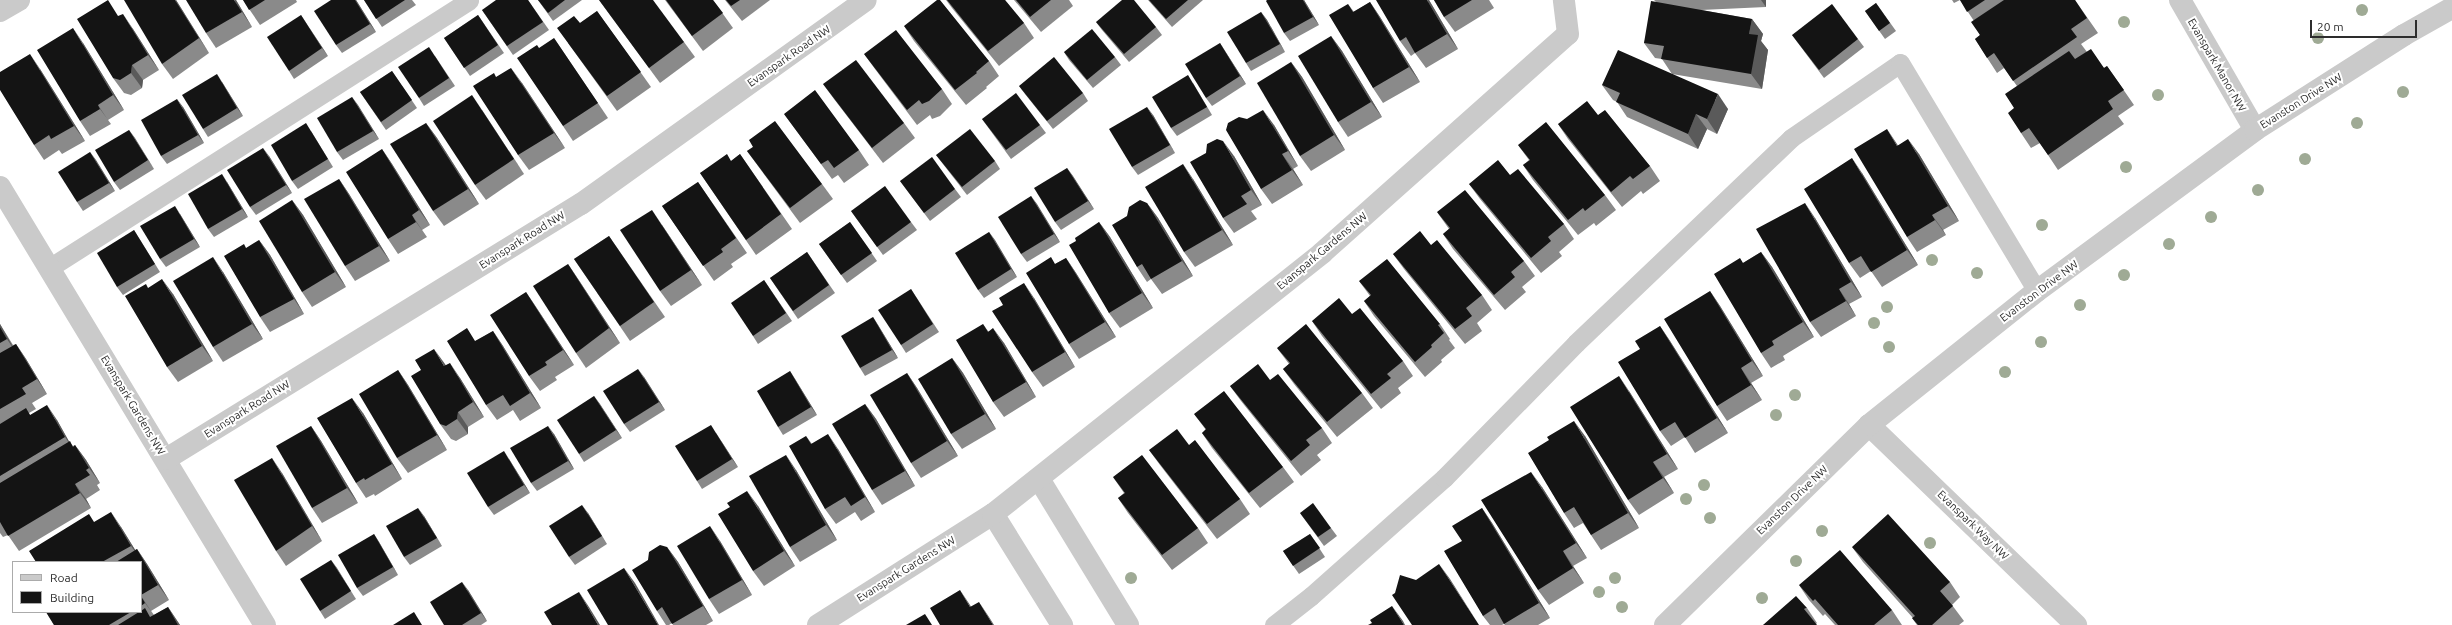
<!DOCTYPE html>
<style>
body{margin:0}
#map{position:relative;width:2452px;height:625px;overflow:hidden;background:#fff;font-family:Ubuntu,sans-serif}
div>[style]{position:absolute}
[style*='--x']{left:calc(var(--x)*1px);top:calc(var(--y)*1px);width:calc(var(--w)*1px);rotate:calc(var(--a)*1deg)}
.service>*{height:19px;margin:-9.5px;padding:0 9.5px;transform-origin:9.5px;border-radius:9.5px;background:#cacaca}
.minor>*{height:22px;margin:-11px;padding:0 11px;transform-origin:11px;border-radius:11px;background:#cacaca}
.tertiary>*{height:22px;margin:-11px;padding:0 11px;transform-origin:11px;border-radius:11px;background:#cacaca}
.trees>*{width:12px;height:12px;margin:-6px;border-radius:50%;background:#9faa95}
.wall>*{inset:0;background:#8a8a8a}
.shaded-wall>*{inset:0;background:#5a5a5a}
.building>*{inset:0;background:#141414}
span{translate:-50% -50%;white-space:nowrap;text-align:center;line-height:1.15;-webkit-text-stroke:4px #fff;paint-order:stroke}
.street-label{font-size:11px;color:#2d2d2d}
.legend{position:absolute;left:12px;top:561px;width:130px;height:52px;box-sizing:border-box;background:#fff;border:1px solid #ababab;margin:0;padding:5px 7px;list-style:none;font-size:12px;color:#2d2d2d}
.legend li{display:flex;align-items:center;gap:8px;height:20px}
.legend b{width:20px;border:1px solid #ababab}
.scale{position:absolute;left:2310px;top:20px;width:107px;height:18px;box-sizing:border-box;border:2px solid #2d2d2d;border-top:0;padding-left:5px;font-size:12px;line-height:14px;white-space:nowrap;color:#2d2d2d;-webkit-text-stroke:3px #fff;paint-order:stroke}
</style>
<div id="map">
<div class="service">
<div style="--x:49;--y:268;--w:498;--a:-32.5"></div>
<div style="--x:1274;--y:625;--w:47;--a:-38.1"></div>
<div style="--x:1311;--y:596;--w:178;--a:-41.6"></div>
<div style="--x:1444;--y:478;--w:189;--a:-45.6"></div>
<div style="--x:1576;--y:343;--w:297;--a:-43.6"></div>
<div style="--x:1791;--y:138;--w:132;--a:-34.5"></div>
<div style="--x:1900;--y:63;--w:266;--a:59"></div>
</div>
<div class="minor">
<div style="--x:2180;--y:0;--w:150;--a:60"></div>
<div style="--x:0;--y:11;--w:22;--a:-30"></div>
<div style="--x:0;--y:187;--w:512;--a:58.83"></div>
<div style="--x:1869;--y:425;--w:288;--a:44"></div>
<div style="--x:166;--y:459;--w:487;--a:-31.6"></div>
<div style="--x:581;--y:204;--w:350;--a:-35.6"></div>
<div style="--x:1039;--y:479;--w:171;--a:58.6"></div>
<div style="--x:993;--y:514;--w:131;--a:58.1"></div>
<div style="--x:818;--y:625;--w:207;--a:-32.4"></div>
<div style="--x:993;--y:514;--w:420;--a:-38.4"></div>
<div style="--x:1322;--y:253;--w:329;--a:-41.7"></div>
<div style="--x:1568;--y:34;--w:34;--a:-97"></div>
</div>
<div class="tertiary">
<div style="--x:1665;--y:625;--w:286;--a:-44.4"></div>
<div style="--x:1869;--y:425;--w:215;--a:-38.6"></div>
<div style="--x:2037;--y:291;--w:271;--a:-36.4"></div>
<div style="--x:2255;--y:130;--w:177;--a:-32.5"></div>
<div style="--x:2404;--y:35;--w:55;--a:-29.4"></div>
</div>
<div class="trees">
<div style="left:2362px;top:10px"></div>
<div style="left:2124px;top:22px"></div>
<div style="left:2318px;top:38px"></div>
<div style="left:2403px;top:92px"></div>
<div style="left:2158px;top:95px"></div>
<div style="left:2357px;top:123px"></div>
<div style="left:2305px;top:159px"></div>
<div style="left:2126px;top:167px"></div>
<div style="left:2258px;top:190px"></div>
<div style="left:2211px;top:217px"></div>
<div style="left:2042px;top:225px"></div>
<div style="left:2169px;top:244px"></div>
<div style="left:1932px;top:260px"></div>
<div style="left:1977px;top:273px"></div>
<div style="left:2124px;top:275px"></div>
<div style="left:2080px;top:305px"></div>
<div style="left:1887px;top:307px"></div>
<div style="left:1874px;top:323px"></div>
<div style="left:2041px;top:342px"></div>
<div style="left:1889px;top:347px"></div>
<div style="left:2005px;top:372px"></div>
<div style="left:1795px;top:395px"></div>
<div style="left:1776px;top:415px"></div>
<div style="left:1704px;top:485px"></div>
<div style="left:1686px;top:499px"></div>
<div style="left:1710px;top:518px"></div>
<div style="left:1822px;top:531px"></div>
<div style="left:1930px;top:543px"></div>
<div style="left:1796px;top:561px"></div>
<div style="left:1131px;top:578px"></div>
<div style="left:1615px;top:578px"></div>
<div style="left:1599px;top:592px"></div>
<div style="left:1762px;top:598px"></div>
<div style="left:1622px;top:607px"></div>
</div>
<div class="wall">
<div style="clip-path:polygon(176px 0,209px 53px,173px 79px,162px 64px)"></div>
<div style="clip-path:polygon(236px 0,252px 27px,216px 48px,206px 33px)"></div>
<div style="clip-path:polygon(243px 0,296px 0,297px 2px,260px 25px)"></div>
<div style="clip-path:polygon(331px 0,356px 0,376px 32px,342px 53px,336px 45px)"></div>
<div style="clip-path:polygon(364px 0,412px 0,416px 5px,382px 27px)"></div>
<div style="clip-path:polygon(528px 0,549px 30px,513px 55px,482px 10px)"></div>
<div style="clip-path:polygon(538px 0,582px 0,553px 21px)"></div>
<div style="clip-path:polygon(599px 0,684px 42px,695px 57px,660px 83px)"></div>
<div style="clip-path:polygon(665px 0,713px 0,733px 28px,703px 51px)"></div>
<div style="clip-path:polygon(725px 0,770px 0,742px 21px)"></div>
<div style="clip-path:polygon(946px 0,1005px 0,1024px 23px,1034px 38px,999px 66px,952px 8px)"></div>
<div style="clip-path:polygon(1014px 0,1069px 0,1073px 6px,1041px 32px)"></div>
<div style="clip-path:polygon(1148px 0,1203px 0,1172px 27px)"></div>
<div style="clip-path:polygon(1304px 0,1319px 25px,1290px 41px,1284px 33px)"></div>
<div style="clip-path:polygon(1429px 0,1458px 49px,1426px 68px,1415px 53px,1411px 56px,1400px 41px)"></div>
<div style="clip-path:polygon(1434px 0,1489px 0,1494px 8px,1455px 32px,1444px 17px)"></div>
<div style="clip-path:polygon(1654px 0,1766px 0,1766px 7px,1701px 10px,1752px 19px,1763px 34px,1761px 41px,1768px 50px,1762px 89px,1672px 74px,1728px 109px,1717px 134px,1707px 129px,1698px 149px,1627px 117px,1617px 102px,1613px 100px,1602px 85px,1672px 74px,1662px 59px,1655px 58px,1644px 43px,1656px 2px)"></div>
<div style="clip-path:polygon(1952px 0,1960px 0,1954px 3px)"></div>
<div style="clip-path:polygon(1960px 0,2075px 0,2098px 33px,2081px 44px,2087px 52px,2104px 68px,2107px 66px,2134px 105px,2118px 116px,2124px 124px,2058px 170px,2040px 143px,2031px 148px,2021px 133px,2014px 108px,2017px 86px,2004px 68px,1997px 73px,1975px 39px,1980px 35px,1974px 21px)"></div>
<div style="clip-path:polygon(1370px 2px,1380px 17px,1420px 82px,1383px 103px,1373px 88px,1348px 4px,1354px 12px)"></div>
<div style="clip-path:polygon(1876px 3px,1896px 31px,1885px 39px,1865px 11px)"></div>
<div style="clip-path:polygon(597px 11px,651px 87px,617px 111px,568px 43px,580px 23px)"></div>
<div style="clip-path:polygon(1261px 12px,1267px 20px,1285px 52px,1251px 71px,1246px 63px)"></div>
<div style="clip-path:polygon(301px 15px,328px 56px,294px 79px,289px 71px)"></div>
<div style="clip-path:polygon(478px 15px,504px 53px,470px 76px,444px 38px)"></div>
<div style="clip-path:polygon(119px 16px,133px 29px,159px 70px,143px 80px,142px 88px,131px 95px,124px 93px,113px 78px)"></div>
<div style="clip-path:polygon(1096px 22px,1156px 27px,1162px 35px,1129px 62px,1102px 30px)"></div>
<div style="clip-path:polygon(904px 26px,989px 61px,999px 76px,986px 87px,987px 88px,966px 105px,914px 41px)"></div>
<div style="clip-path:polygon(1792px 35px,1858px 39px,1864px 47px,1824px 78px)"></div>
<div style="clip-path:polygon(1331px 36px,1342px 51px,1382px 117px,1348px 137px,1338px 122px)"></div>
<div style="clip-path:polygon(554px 38px,608px 118px,573px 141px,563px 126px)"></div>
<div style="clip-path:polygon(83px 43px,124px 110px,108px 120px,111px 124px,90px 136px,80px 121px)"></div>
<div style="clip-path:polygon(1220px 43px,1246px 84px,1212px 106px,1206px 98px)"></div>
<div style="clip-path:polygon(1064px 52px,1115px 57px,1121px 65px,1093px 88px,1069px 60px)"></div>
<div style="clip-path:polygon(864px 54px,942px 89px,952px 104px,940px 116px,932px 119px,930px 115px,917px 125px,875px 69px)"></div>
<div style="clip-path:polygon(435px 56px,455px 86px,424px 106px,419px 98px)"></div>
<div style="clip-path:polygon(1291px 62px,1302px 77px,1345px 150px,1311px 171px,1300px 156px)"></div>
<div style="clip-path:polygon(40px 69px,85px 141px,62px 154px,59px 150px,44px 160px,34px 145px)"></div>
<div style="clip-path:polygon(392px 71px,417px 108px,386px 130px,360px 92px)"></div>
<div style="clip-path:polygon(497px 77px,522px 83px,565px 148px,529px 170px,518px 155px)"></div>
<div style="clip-path:polygon(222px 82px,243px 116px,208px 137px,203px 129px)"></div>
<div style="clip-path:polygon(1193px 83px,1212px 115px,1177px 136px,1171px 128px)"></div>
<div style="clip-path:polygon(823px 84px,904px 123px,915px 138px,883px 163px,834px 99px)"></div>
<div style="clip-path:polygon(1019px 86px,1083px 93px,1088px 101px,1053px 129px,1025px 94px)"></div>
<div style="clip-path:polygon(352px 97px,379px 139px,343px 160px,337px 152px)"></div>
<div style="clip-path:polygon(183px 107px,204px 143px,167px 164px,161px 156px)"></div>
<div style="clip-path:polygon(482px 110px,524px 174px,486px 200px,475px 185px)"></div>
<div style="clip-path:polygon(784px 114px,859px 150px,869px 165px,844px 183px,838px 175px,832px 179px)"></div>
<div style="clip-path:polygon(1153px 115px,1175px 153px,1138px 175px,1132px 167px)"></div>
<div style="clip-path:polygon(1598px 115px,1650px 166px,1660px 181px,1643px 194px,1641px 191px,1622px 207px,1568px 139px,1558px 124px)"></div>
<div style="clip-path:polygon(982px 119px,1040px 125px,1046px 133px,1011px 159px)"></div>
<div style="clip-path:polygon(1247px 119px,1274px 125px,1298px 166px,1293px 169px,1303px 185px,1272px 204px,1261px 189px)"></div>
<div style="clip-path:polygon(426px 123px,437px 138px,479px 204px,444px 226px,433px 211px)"></div>
<div style="clip-path:polygon(129px 130px,154px 169px,120px 190px,114px 182px)"></div>
<div style="clip-path:polygon(311px 131px,333px 167px,298px 189px,292px 181px)"></div>
<div style="clip-path:polygon(1518px 145px,1605px 195px,1616px 210px,1596px 226px,1594px 223px,1578px 235px,1533px 180px,1523px 165px,1529px 160px)"></div>
<div style="clip-path:polygon(1898px 145px,1919px 154px,1959px 221px,1943px 230px,1946px 235px,1917px 252px,1907px 237px)"></div>
<div style="clip-path:polygon(753px 147px,822px 184px,833px 199px,800px 223px,758px 166px,747px 151px)"></div>
<div style="clip-path:polygon(382px 149px,392px 164px,430px 225px,422px 230px,427px 237px,398px 254px,388px 239px)"></div>
<div style="clip-path:polygon(90px 152px,115px 191px,83px 211px,77px 202px)"></div>
<div style="clip-path:polygon(740px 154px,792px 229px,756px 255px,700px 173px,731px 161px)"></div>
<div style="clip-path:polygon(936px 155px,995px 161px,1000px 169px,967px 195px)"></div>
<div style="clip-path:polygon(269px 156px,292px 193px,256px 215px,250px 207px)"></div>
<div style="clip-path:polygon(1234px 156px,1262px 205px,1251px 211px,1257px 219px,1234px 233px,1223px 218px)"></div>
<div style="clip-path:polygon(1067px 168px,1094px 209px,1061px 230px,1055px 222px)"></div>
<div style="clip-path:polygon(1862px 173px,1918px 265px,1882px 287px,1871px 271px,1860px 278px,1849px 263px)"></div>
<div style="clip-path:polygon(1510px 175px,1564px 224px,1574px 239px,1559px 252px,1562px 256px,1541px 273px,1480px 199px,1469px 184px)"></div>
<div style="clip-path:polygon(339px 179px,349px 194px,390px 261px,355px 281px,345px 266px)"></div>
<div style="clip-path:polygon(1193px 179px,1233px 245px,1195px 267px,1184px 252px)"></div>
<div style="clip-path:polygon(900px 181px,955px 189px,961px 197px,930px 221px)"></div>
<div style="clip-path:polygon(227px 182px,248px 217px,214px 237px,208px 229px)"></div>
<div style="clip-path:polygon(698px 182px,747px 253px,731px 264px,733px 267px,714px 281px,662px 206px)"></div>
<div style="clip-path:polygon(1031px 196px,1060px 242px,1027px 262px,1021px 254px)"></div>
<div style="clip-path:polygon(292px 200px,303px 215px,346px 287px,312px 307px,302px 292px)"></div>
<div style="clip-path:polygon(1147px 203px,1158px 218px,1193px 276px,1162px 294px,1151px 279px,1147px 282px,1137px 267px,1127px 216px)"></div>
<div style="clip-path:polygon(851px 211px,911px 222px,917px 230px,883px 255px)"></div>
<div style="clip-path:polygon(1437px 212px,1524px 261px,1535px 276px,1522px 287px,1526px 292px,1505px 310px,1453px 249px,1443px 234px,1449px 229px)"></div>
<div style="clip-path:polygon(180px 214px,200px 247px,166px 267px,160px 259px)"></div>
<div style="clip-path:polygon(1815px 218px,1862px 297px,1849px 304px,1856px 316px,1821px 337px,1810px 322px)"></div>
<div style="clip-path:polygon(850px 222px,877px 261px,847px 283px,819px 244px)"></div>
<div style="clip-path:polygon(1099px 222px,1110px 237px,1153px 308px,1120px 328px,1109px 313px,1076px 241px)"></div>
<div style="clip-path:polygon(662px 225px,702px 285px,671px 306px,660px 291px)"></div>
<div style="clip-path:polygon(134px 230px,160px 272px,123px 295px,117px 287px)"></div>
<div style="clip-path:polygon(989px 232px,1017px 277px,984px 298px,978px 290px)"></div>
<div style="clip-path:polygon(609px 236px,665px 317px,630px 341px,574px 259px)"></div>
<div style="clip-path:polygon(259px 240px,270px 255px,304px 314px,270px 332px,260px 317px)"></div>
<div style="clip-path:polygon(1431px 245px,1482px 295px,1492px 310px,1477px 323px,1482px 331px,1465px 344px,1404px 269px,1393px 254px)"></div>
<div style="clip-path:polygon(807px 252px,835px 293px,798px 319px,770px 278px)"></div>
<div style="clip-path:polygon(1761px 252px,1772px 267px,1814px 337px,1783px 356px,1785px 360px,1771px 368px,1761px 353px,1743px 263px)"></div>
<div style="clip-path:polygon(1066px 258px,1076px 273px,1116px 337px,1079px 359px,1069px 344px,1055px 264px)"></div>
<div style="clip-path:polygon(568px 264px,578px 279px,620px 343px,586px 368px,576px 353px)"></div>
<div style="clip-path:polygon(223px 272px,263px 339px,223px 362px,213px 347px)"></div>
<div style="clip-path:polygon(764px 280px,792px 321px,758px 344px,753px 336px)"></div>
<div style="clip-path:polygon(1359px 281px,1440px 324px,1450px 339px,1449px 340px,1455px 348px,1441px 360px,1442px 362px,1425px 377px,1374px 316px,1364px 301px,1370px 296px)"></div>
<div style="clip-path:polygon(148px 288px,173px 294px,213px 361px,178px 382px,167px 367px)"></div>
<div style="clip-path:polygon(911px 289px,939px 332px,906px 353px,901px 345px)"></div>
<div style="clip-path:polygon(1710px 291px,1720px 306px,1763px 376px,1751px 383px,1762px 400px,1727px 421px,1717px 406px)"></div>
<div style="clip-path:polygon(526px 292px,536px 307px,574px 365px,555px 377px,557px 380px,540px 391px,529px 376px)"></div>
<div style="clip-path:polygon(1034px 298px,1075px 367px,1043px 387px,1032px 372px)"></div>
<div style="clip-path:polygon(1352px 314px,1403px 361px,1413px 376px,1398px 388px,1401px 393px,1381px 409px,1322px 336px,1312px 321px)"></div>
<div style="clip-path:polygon(873px 317px,878px 325px,898px 358px,865px 376px,860px 368px)"></div>
<div style="clip-path:polygon(0 324px,13px 345px,16px 344px,26px 359px,47px 394px,32px 403px,36px 409px,29px 413px,30px 415px,57px 420px,69px 442px,73px 446px,75px 445px,86px 460px,100px 483px,97px 485px,100px 490px,86px 499px,91px 508px,19px 551px,8px 535px,3px 537px,0 533px)"></div>
<div style="clip-path:polygon(983px 324px,988px 331px,1004px 343px,1036px 397px,1004px 417px,993px 402px)"></div>
<div style="clip-path:polygon(1660px 326px,1670px 341px,1728px 433px,1695px 453px,1685px 437px,1671px 446px,1660px 431px,1640px 349px)"></div>
<div style="clip-path:polygon(493px 331px,503px 346px,541px 408px,520px 421px,513px 410px,497px 420px,486px 405px,476px 341px)"></div>
<div style="clip-path:polygon(1277px 348px,1362px 393px,1373px 408px,1337px 437px,1294px 384px,1283px 369px,1289px 364px)"></div>
<div style="clip-path:polygon(952px 358px,963px 373px,996px 429px,962px 449px,951px 434px)"></div>
<div style="clip-path:polygon(445px 365px,460px 378px,484px 417px,468px 427px,468px 434px,456px 441px,451px 439px,440px 424px)"></div>
<div style="clip-path:polygon(398px 370px,408px 385px,447px 450px,408px 473px,397px 458px)"></div>
<div style="clip-path:polygon(790px 371px,795px 379px,817px 415px,783px 435px,778px 427px)"></div>
<div style="clip-path:polygon(907px 373px,917px 388px,958px 456px,921px 478px,911px 463px)"></div>
<div style="clip-path:polygon(644px 377px,665px 410px,630px 432px,624px 424px)"></div>
<div style="clip-path:polygon(1270px 380px,1322px 428px,1332px 443px,1317px 455px,1321px 460px,1301px 476px,1241px 401px,1230px 386px)"></div>
<div style="clip-path:polygon(1629px 391px,1678px 469px,1664px 477px,1674px 493px,1639px 515px,1628px 500px)"></div>
<div style="clip-path:polygon(594px 396px,622px 438px,584px 462px,579px 454px)"></div>
<div style="clip-path:polygon(865px 404px,876px 419px,915px 486px,882px 505px,872px 490px)"></div>
<div style="clip-path:polygon(363px 413px,402px 479px,375px 496px,374px 494px,366px 498px,356px 483px)"></div>
<div style="clip-path:polygon(1194px 414px,1283px 467px,1294px 482px,1260px 508px,1212px 448px,1202px 433px,1206px 430px)"></div>
<div style="clip-path:polygon(311px 426px,321px 441px,358px 503px,322px 523px,312px 508px)"></div>
<div style="clip-path:polygon(716px 433px,738px 467px,702px 489px,697px 481px)"></div>
<div style="clip-path:polygon(554px 434px,574px 469px,537px 491px,531px 483px)"></div>
<div style="clip-path:polygon(806px 436px,812px 444px,838px 449px,875px 512px,861px 521px,855px 512px,836px 524px,825px 509px)"></div>
<div style="clip-path:polygon(1585px 436px,1639px 528px,1601px 550px,1583px 523px,1574px 528px,1564px 513px)"></div>
<div style="clip-path:polygon(1189px 445px,1240px 499px,1250px 514px,1217px 539px,1160px 465px,1149px 450px)"></div>
<div style="clip-path:polygon(509px 459px,530px 493px,494px 515px,488px 507px)"></div>
<div style="clip-path:polygon(796px 470px,837px 540px,800px 562px,790px 547px)"></div>
<div style="clip-path:polygon(282px 473px,322px 541px,286px 566px,276px 551px)"></div>
<div style="clip-path:polygon(1113px 477px,1198px 528px,1208px 543px,1172px 570px,1128px 513px,1118px 498px,1124px 493px)"></div>
<div style="clip-path:polygon(1542px 487px,1587px 558px,1573px 566px,1584px 583px,1549px 605px,1538px 590px)"></div>
<div style="clip-path:polygon(758px 506px,795px 566px,764px 586px,753px 571px)"></div>
<div style="clip-path:polygon(1482px 508px,1492px 523px,1550px 618px,1538px 625px,1505px 625px,1504px 624px,1502px 625px,1490px 625px,1483px 616px,1462px 541px)"></div>
<div style="clip-path:polygon(588px 513px,607px 544px,575px 565px,569px 557px)"></div>
<div style="clip-path:polygon(1300px 513px,1331px 528px,1337px 536px,1324px 546px)"></div>
<div style="clip-path:polygon(424px 516px,442px 546px,410px 565px,404px 557px)"></div>
<div style="clip-path:polygon(95px 522px,121px 527px,135px 550px,137px 549px,147px 564px,169px 600px,151px 611px,154px 615px,168px 607px,180px 625px,54px 625px,46px 612px,141px 612px,141px 562px,36px 562px)"></div>
<div style="clip-path:polygon(374px 534px,379px 542px,398px 575px,363px 596px,357px 588px)"></div>
<div style="clip-path:polygon(1310px 534px,1325px 557px,1299px 574px,1283px 551px)"></div>
<div style="clip-path:polygon(720px 541px,752px 595px,719px 614px,709px 599px)"></div>
<div style="clip-path:polygon(667px 547px,678px 562px,713px 621px,706px 625px,673px 625px,672px 623px,669px 625px,666px 625px,657px 611px,648px 560px)"></div>
<div style="clip-path:polygon(1852px 547px,1950px 582px,1960px 597px,1952px 605px,1964px 621px,1959px 625px,1917px 625px,1912px 618px,1913px 618px,1863px 562px)"></div>
<div style="clip-path:polygon(331px 560px,356px 599px,325px 619px,320px 611px)"></div>
<div style="clip-path:polygon(1799px 585px,1892px 610px,1902px 625px,1835px 625px,1825px 614px,1823px 616px,1809px 600px)"></div>
<div style="clip-path:polygon(468px 590px,487px 621px,481px 625px,444px 625px)"></div>
<div style="clip-path:polygon(1807px 608px,1817px 623px,1816px 624px,1763px 625px)"></div>
</div>
<div class="shaded-wall">
<div style="clip-path:polygon(175px 0,176px 0,209px 53px,199px 38px)"></div>
<div style="clip-path:polygon(234px 0,236px 0,252px 27px)"></div>
<div style="clip-path:polygon(355px 0,356px 0,376px 32px,370px 24px)"></div>
<div style="clip-path:polygon(1303px 0,1304px 0,1319px 25px,1313px 17px)"></div>
<div style="clip-path:polygon(1427px 0,1429px 0,1458px 49px,1447px 34px)"></div>
<div style="clip-path:polygon(1761px 0,1766px 0,1766px 7px)"></div>
<div style="clip-path:polygon(1370px 2px,1380px 17px,1420px 82px,1409px 67px)"></div>
<div style="clip-path:polygon(1261px 12px,1267px 20px,1285px 52px,1280px 44px)"></div>
<div style="clip-path:polygon(123px 14px,133px 29px,159px 70px,148px 55px)"></div>
<div style="clip-path:polygon(301px 15px,306px 23px,328px 56px,322px 48px)"></div>
<div style="clip-path:polygon(1752px 19px,1763px 34px,1761px 41px,1768px 50px,1762px 89px,1751px 74px,1749px 34px)"></div>
<div style="clip-path:polygon(73px 28px,83px 43px,124px 110px,113px 95px)"></div>
<div style="clip-path:polygon(1331px 36px,1342px 51px,1382px 117px,1371px 102px)"></div>
<div style="clip-path:polygon(1220px 43px,1225px 51px,1246px 84px,1240px 76px)"></div>
<div style="clip-path:polygon(30px 54px,40px 69px,85px 141px,74px 126px)"></div>
<div style="clip-path:polygon(1291px 62px,1302px 77px,1345px 150px,1334px 135px)"></div>
<div style="clip-path:polygon(132px 65px,143px 80px,142px 88px,131px 73px)"></div>
<div style="clip-path:polygon(511px 68px,522px 83px,565px 148px,554px 133px)"></div>
<div style="clip-path:polygon(217px 74px,222px 82px,243px 116px,237px 108px)"></div>
<div style="clip-path:polygon(1718px 94px,1728px 109px,1717px 134px,1707px 119px)"></div>
<div style="clip-path:polygon(472px 95px,482px 110px,524px 174px,514px 159px)"></div>
<div style="clip-path:polygon(352px 97px,358px 105px,379px 139px,373px 131px)"></div>
<div style="clip-path:polygon(177px 99px,183px 107px,204px 143px,198px 135px)"></div>
<div style="clip-path:polygon(98px 105px,108px 120px,111px 124px,100px 109px)"></div>
<div style="clip-path:polygon(1147px 107px,1153px 115px,1175px 153px,1170px 145px)"></div>
<div style="clip-path:polygon(1263px 110px,1274px 125px,1298px 166px,1288px 151px)"></div>
<div style="clip-path:polygon(1696px 114px,1707px 129px,1698px 149px,1688px 134px)"></div>
<div style="clip-path:polygon(426px 123px,437px 138px,479px 204px,468px 189px)"></div>
<div style="clip-path:polygon(1887px 129px,1897px 144px,1907px 161px,1897px 146px)"></div>
<div style="clip-path:polygon(129px 130px,135px 138px,154px 169px,148px 160px)"></div>
<div style="clip-path:polygon(1908px 139px,1919px 154px,1959px 221px,1948px 206px)"></div>
<div style="clip-path:polygon(1223px 141px,1234px 156px,1262px 205px,1251px 190px)"></div>
<div style="clip-path:polygon(263px 148px,269px 156px,292px 193px,286px 185px)"></div>
<div style="clip-path:polygon(382px 149px,392px 164px,430px 225px,419px 210px)"></div>
<div style="clip-path:polygon(90px 152px,96px 160px,115px 191px,109px 183px)"></div>
<div style="clip-path:polygon(1282px 154px,1293px 169px,1303px 185px,1292px 170px)"></div>
<div style="clip-path:polygon(1852px 158px,1862px 173px,1918px 265px,1907px 250px)"></div>
<div style="clip-path:polygon(1183px 164px,1193px 179px,1233px 245px,1222px 230px)"></div>
<div style="clip-path:polygon(1067px 168px,1073px 176px,1094px 209px,1088px 201px)"></div>
<div style="clip-path:polygon(222px 174px,227px 182px,248px 217px,242px 209px)"></div>
<div style="clip-path:polygon(339px 179px,349px 194px,390px 261px,379px 246px)"></div>
<div style="clip-path:polygon(1031px 196px,1037px 204px,1060px 242px,1054px 234px)"></div>
<div style="clip-path:polygon(292px 200px,303px 215px,346px 287px,335px 272px)"></div>
<div style="clip-path:polygon(1147px 203px,1158px 218px,1193px 276px,1182px 261px)"></div>
<div style="clip-path:polygon(1805px 203px,1815px 218px,1862px 297px,1851px 282px)"></div>
<div style="clip-path:polygon(175px 206px,180px 214px,200px 247px,194px 239px)"></div>
<div style="clip-path:polygon(652px 210px,702px 285px,691px 270px)"></div>
<div style="clip-path:polygon(412px 215px,422px 230px,427px 237px,416px 222px)"></div>
<div style="clip-path:polygon(1932px 215px,1943px 230px,1946px 235px,1935px 220px)"></div>
<div style="clip-path:polygon(1099px 222px,1110px 237px,1153px 308px,1142px 293px)"></div>
<div style="clip-path:polygon(989px 232px,995px 240px,1017px 277px,1011px 269px)"></div>
<div style="clip-path:polygon(259px 240px,270px 255px,304px 314px,294px 299px)"></div>
<div style="clip-path:polygon(1761px 252px,1772px 267px,1814px 337px,1803px 322px)"></div>
<div style="clip-path:polygon(213px 257px,223px 272px,263px 339px,252px 324px)"></div>
<div style="clip-path:polygon(1066px 258px,1076px 273px,1116px 337px,1105px 322px)"></div>
<div style="clip-path:polygon(568px 264px,578px 279px,620px 343px,609px 328px)"></div>
<div style="clip-path:polygon(162px 279px,173px 294px,213px 361px,202px 346px)"></div>
<div style="clip-path:polygon(1024px 283px,1034px 298px,1075px 367px,1065px 352px)"></div>
<div style="clip-path:polygon(1839px 289px,1849px 304px,1856px 316px,1846px 301px)"></div>
<div style="clip-path:polygon(1710px 291px,1720px 306px,1763px 376px,1752px 361px)"></div>
<div style="clip-path:polygon(526px 292px,536px 307px,574px 365px,563px 350px)"></div>
<div style="clip-path:polygon(873px 317px,878px 325px,898px 358px,892px 350px)"></div>
<div style="clip-path:polygon(0 324px,17px 354px,7px 339px,0 327px)"></div>
<div style="clip-path:polygon(1660px 326px,1670px 341px,1728px 433px,1717px 418px)"></div>
<div style="clip-path:polygon(993px 328px,1004px 343px,1036px 397px,1026px 382px)"></div>
<div style="clip-path:polygon(493px 331px,503px 346px,541px 408px,530px 393px)"></div>
<div style="clip-path:polygon(16px 344px,26px 359px,47px 394px,37px 379px)"></div>
<div style="clip-path:polygon(434px 349px,445px 364px,455px 381px,444px 366px)"></div>
<div style="clip-path:polygon(952px 358px,963px 373px,996px 429px,985px 414px)"></div>
<div style="clip-path:polygon(450px 363px,460px 378px,484px 417px,473px 402px)"></div>
<div style="clip-path:polygon(1741px 368px,1751px 383px,1762px 400px,1751px 385px)"></div>
<div style="clip-path:polygon(638px 369px,644px 377px,665px 410px,659px 402px)"></div>
<div style="clip-path:polygon(398px 370px,408px 385px,447px 450px,437px 435px)"></div>
<div style="clip-path:polygon(790px 371px,795px 379px,817px 415px,811px 407px)"></div>
<div style="clip-path:polygon(907px 373px,917px 388px,958px 456px,947px 441px)"></div>
<div style="clip-path:polygon(1619px 376px,1629px 391px,1678px 469px,1667px 454px)"></div>
<div style="clip-path:polygon(594px 396px,600px 404px,622px 438px,616px 430px)"></div>
<div style="clip-path:polygon(352px 398px,363px 413px,402px 479px,392px 464px)"></div>
<div style="clip-path:polygon(865px 404px,876px 419px,915px 486px,905px 471px)"></div>
<div style="clip-path:polygon(47px 405px,57px 420px,75px 452px,65px 437px)"></div>
<div style="clip-path:polygon(458px 412px,468px 427px,468px 434px,457px 419px)"></div>
<div style="clip-path:polygon(1574px 421px,1585px 436px,1639px 528px,1628px 513px)"></div>
<div style="clip-path:polygon(711px 425px,716px 433px,738px 467px,732px 459px)"></div>
<div style="clip-path:polygon(311px 426px,321px 441px,358px 503px,347px 488px)"></div>
<div style="clip-path:polygon(548px 426px,554px 434px,574px 469px,568px 461px)"></div>
<div style="clip-path:polygon(828px 434px,838px 449px,875px 512px,865px 497px)"></div>
<div style="clip-path:polygon(75px 445px,86px 460px,100px 483px,89px 468px)"></div>
<div style="clip-path:polygon(504px 451px,509px 459px,530px 493px,524px 485px)"></div>
<div style="clip-path:polygon(786px 455px,796px 470px,837px 540px,826px 525px)"></div>
<div style="clip-path:polygon(272px 458px,282px 473px,322px 541px,312px 526px)"></div>
<div style="clip-path:polygon(1653px 462px,1664px 477px,1674px 493px,1663px 478px)"></div>
<div style="clip-path:polygon(1531px 472px,1542px 487px,1587px 558px,1576px 543px)"></div>
<div style="clip-path:polygon(75px 484px,86px 499px,91px 508px,80px 493px)"></div>
<div style="clip-path:polygon(747px 491px,758px 506px,795px 566px,784px 551px)"></div>
<div style="clip-path:polygon(582px 505px,588px 513px,607px 544px,602px 536px)"></div>
<div style="clip-path:polygon(418px 508px,424px 516px,442px 546px,437px 538px)"></div>
<div style="clip-path:polygon(1482px 508px,1492px 523px,1550px 618px,1539px 603px)"></div>
<div style="clip-path:polygon(111px 512px,121px 527px,142px 561px,131px 546px)"></div>
<div style="clip-path:polygon(710px 526px,720px 541px,752px 595px,742px 580px)"></div>
<div style="clip-path:polygon(374px 534px,379px 542px,398px 575px,393px 567px)"></div>
<div style="clip-path:polygon(667px 547px,678px 562px,713px 621px,703px 606px)"></div>
<div style="clip-path:polygon(137px 549px,147px 564px,169px 600px,158px 585px)"></div>
<div style="clip-path:polygon(1563px 551px,1573px 566px,1584px 583px,1573px 568px)"></div>
<div style="clip-path:polygon(331px 560px,337px 568px,356px 599px,351px 591px)"></div>
<div style="clip-path:polygon(1439px 564px,1450px 579px,1479px 625px)"></div>
<div style="clip-path:polygon(624px 568px,635px 583px,659px 625px,658px 625px)"></div>
<div style="clip-path:polygon(462px 582px,468px 590px,487px 621px,481px 613px)"></div>
<div style="clip-path:polygon(960px 590px,970px 605px,980px 622px,970px 607px)"></div>
<div style="clip-path:polygon(579px 592px,589px 607px,600px 625px,598px 625px)"></div>
<div style="clip-path:polygon(141px 596px,151px 611px,156px 618px,145px 603px)"></div>
<div style="clip-path:polygon(979px 602px,989px 617px,994px 625px,993px 625px)"></div>
<div style="clip-path:polygon(1392px 606px,1403px 621px,1405px 625px,1404px 625px)"></div>
<div style="clip-path:polygon(168px 607px,180px 625px,178px 625px)"></div>
</div>
<div class="building">
<div style="clip-path:polygon(108px 0,118px 16px,123px 14px,148px 55px,132px 65px,131px 73px,120px 80px,113px 78px,77px 19px)"></div>
<div style="clip-path:polygon(124px 0,175px 0,199px 38px,162px 64px)"></div>
<div style="clip-path:polygon(186px 0,234px 0,242px 12px,206px 33px)"></div>
<div style="clip-path:polygon(243px 0,265px 0,249px 10px)"></div>
<div style="clip-path:polygon(331px 0,355px 0,370px 24px,336px 45px,314px 11px)"></div>
<div style="clip-path:polygon(364px 0,405px 0,376px 19px)"></div>
<div style="clip-path:polygon(496px 0,528px 0,543px 22px,507px 46px,482px 10px)"></div>
<div style="clip-path:polygon(538px 0,565px 0,548px 13px)"></div>
<div style="clip-path:polygon(599px 0,653px 0,684px 42px,649px 68px)"></div>
<div style="clip-path:polygon(666px 0,713px 0,723px 13px,692px 36px)"></div>
<div style="clip-path:polygon(726px 0,740px 0,731px 6px)"></div>
<div style="clip-path:polygon(937px 0,940px 0,989px 61px,976px 72px,977px 73px,955px 90px,904px 26px)"></div>
<div style="clip-path:polygon(947px 0,1005px 0,1024px 23px,988px 51px)"></div>
<div style="clip-path:polygon(1016px 0,1051px 0,1030px 17px)"></div>
<div style="clip-path:polygon(1122px 0,1134px 0,1156px 27px,1124px 54px,1096px 22px)"></div>
<div style="clip-path:polygon(1149px 0,1188px 0,1166px 19px)"></div>
<div style="clip-path:polygon(1267px 0,1303px 0,1313px 17px,1284px 33px,1266px 1px)"></div>
<div style="clip-path:polygon(1376px 0,1427px 0,1447px 34px,1415px 53px,1406px 37px,1400px 41px)"></div>
<div style="clip-path:polygon(1434px 0,1472px 0,1444px 17px)"></div>
<div style="clip-path:polygon(1960px 0,1985px 0,1967px 12px)"></div>
<div style="clip-path:polygon(2004px 0,2075px 0,2087px 18px,2071px 29px,2077px 37px,2013px 81px,1994px 53px,1987px 58px,1975px 39px,1980px 35px,1971px 22px)"></div>
<div style="clip-path:polygon(1651px 1px,1752px 19px,1749px 34px,1758px 35px,1751px 74px,1661px 59px,1664px 46px,1644px 43px)"></div>
<div style="clip-path:polygon(1370px 2px,1409px 67px,1373px 88px,1329px 15px,1348px 4px,1353px 12px)"></div>
<div style="clip-path:polygon(1876px 3px,1890px 23px,1879px 31px,1865px 11px)"></div>
<div style="clip-path:polygon(1832px 4px,1858px 39px,1819px 70px,1792px 35px)"></div>
<div style="clip-path:polygon(597px 11px,641px 72px,607px 96px,557px 28px,574px 16px,580px 23px)"></div>
<div style="clip-path:polygon(1261px 12px,1280px 44px,1246px 63px,1227px 32px)"></div>
<div style="clip-path:polygon(301px 15px,322px 48px,289px 71px,267px 37px)"></div>
<div style="clip-path:polygon(478px 15px,498px 45px,464px 68px,444px 38px)"></div>
<div style="clip-path:polygon(73px 28px,113px 95px,98px 105px,100px 109px,80px 121px,37px 50px)"></div>
<div style="clip-path:polygon(1092px 29px,1115px 57px,1087px 80px,1064px 52px)"></div>
<div style="clip-path:polygon(896px 30px,942px 89px,929px 101px,922px 104px,919px 100px,907px 110px,864px 54px)"></div>
<div style="clip-path:polygon(1331px 36px,1371px 102px,1338px 122px,1298px 56px)"></div>
<div style="clip-path:polygon(554px 38px,598px 103px,563px 126px,517px 58px,537px 45px,539px 48px)"></div>
<div style="clip-path:polygon(1220px 43px,1240px 76px,1206px 98px,1185px 64px)"></div>
<div style="clip-path:polygon(429px 47px,449px 78px,419px 98px,398px 67px)"></div>
<div style="clip-path:polygon(2091px 49px,2104px 68px,2107px 66px,2124px 90px,2108px 101px,2113px 109px,2048px 155px,2029px 128px,2021px 133px,2008px 113px,2014px 108px,2005px 94px,2069px 51px,2075px 59px)"></div>
<div style="clip-path:polygon(1618px 50px,1718px 94px,1707px 119px,1696px 114px,1688px 134px,1616px 102px,1620px 93px,1602px 85px)"></div>
<div style="clip-path:polygon(30px 54px,74px 126px,51px 139px,49px 135px,34px 145px,0 90px,0 72px)"></div>
<div style="clip-path:polygon(1054px 57px,1083px 93px,1047px 121px,1019px 86px)"></div>
<div style="clip-path:polygon(856px 60px,904px 123px,872px 148px,823px 84px)"></div>
<div style="clip-path:polygon(1291px 62px,1334px 135px,1300px 156px,1257px 83px)"></div>
<div style="clip-path:polygon(511px 68px,554px 133px,518px 155px,473px 86px,494px 73px,496px 77px)"></div>
<div style="clip-path:polygon(392px 71px,412px 100px,381px 122px,360px 92px)"></div>
<div style="clip-path:polygon(217px 74px,237px 108px,203px 129px,182px 95px)"></div>
<div style="clip-path:polygon(1188px 75px,1207px 107px,1171px 128px,1152px 97px)"></div>
<div style="clip-path:polygon(815px 90px,859px 150px,834px 168px,828px 160px,821px 164px,784px 114px)"></div>
<div style="clip-path:polygon(1016px 93px,1040px 125px,1006px 150px,982px 119px)"></div>
<div style="clip-path:polygon(472px 95px,514px 159px,475px 185px,433px 121px)"></div>
<div style="clip-path:polygon(352px 97px,373px 131px,337px 152px,317px 118px)"></div>
<div style="clip-path:polygon(177px 99px,198px 135px,161px 156px,141px 120px)"></div>
<div style="clip-path:polygon(1587px 101px,1598px 115px,1605px 110px,1650px 166px,1633px 179px,1630px 176px,1611px 192px,1558px 124px)"></div>
<div style="clip-path:polygon(1147px 107px,1170px 145px,1132px 167px,1109px 129px)"></div>
<div style="clip-path:polygon(1263px 110px,1288px 151px,1282px 154px,1292px 170px,1261px 189px,1226px 130px,1228px 123px,1239px 117px,1247px 119px)"></div>
<div style="clip-path:polygon(775px 121px,822px 184px,790px 208px,747px 151px,753px 147px,749px 140px)"></div>
<div style="clip-path:polygon(1546px 122px,1605px 195px,1585px 211px,1583px 208px,1568px 220px,1523px 165px,1530px 160px,1518px 145px)"></div>
<div style="clip-path:polygon(306px 123px,328px 159px,292px 181px,271px 145px)"></div>
<div style="clip-path:polygon(426px 123px,468px 189px,433px 211px,390px 144px)"></div>
<div style="clip-path:polygon(970px 129px,995px 161px,962px 187px,936px 155px)"></div>
<div style="clip-path:polygon(1887px 129px,1897px 146px,1908px 139px,1948px 206px,1932px 215px,1935px 220px,1907px 237px,1854px 149px)"></div>
<div style="clip-path:polygon(129px 130px,148px 160px,114px 182px,95px 150px)"></div>
<div style="clip-path:polygon(1217px 139px,1223px 141px,1251px 190px,1241px 196px,1247px 204px,1223px 218px,1190px 162px,1206px 153px,1207px 144px)"></div>
<div style="clip-path:polygon(263px 148px,286px 185px,250px 207px,227px 170px)"></div>
<div style="clip-path:polygon(382px 149px,419px 210px,412px 215px,416px 222px,388px 239px,346px 172px)"></div>
<div style="clip-path:polygon(90px 152px,109px 183px,77px 202px,58px 172px)"></div>
<div style="clip-path:polygon(727px 154px,731px 161px,740px 154px,781px 214px,746px 240px,700px 173px)"></div>
<div style="clip-path:polygon(932px 157px,955px 189px,924px 213px,900px 181px)"></div>
<div style="clip-path:polygon(1852px 158px,1907px 250px,1871px 272px,1861px 256px,1849px 263px,1804px 189px)"></div>
<div style="clip-path:polygon(1498px 160px,1510px 175px,1518px 169px,1564px 224px,1548px 237px,1551px 241px,1531px 258px,1469px 184px)"></div>
<div style="clip-path:polygon(1183px 164px,1222px 230px,1184px 252px,1145px 187px)"></div>
<div style="clip-path:polygon(1067px 168px,1088px 201px,1055px 222px,1034px 188px)"></div>
<div style="clip-path:polygon(222px 174px,242px 209px,208px 229px,188px 194px)"></div>
<div style="clip-path:polygon(339px 179px,379px 246px,345px 266px,304px 199px)"></div>
<div style="clip-path:polygon(698px 182px,736px 238px,721px 249px,723px 252px,703px 266px,662px 206px)"></div>
<div style="clip-path:polygon(885px 186px,911px 222px,877px 247px,851px 211px)"></div>
<div style="clip-path:polygon(1465px 190px,1524px 261px,1511px 272px,1515px 277px,1494px 295px,1443px 234px,1450px 228px,1437px 212px)"></div>
<div style="clip-path:polygon(1031px 196px,1054px 234px,1021px 254px,998px 217px)"></div>
<div style="clip-path:polygon(292px 200px,335px 272px,302px 292px,259px 221px)"></div>
<div style="clip-path:polygon(1140px 200px,1147px 203px,1182px 261px,1151px 279px,1142px 264px,1137px 267px,1112px 225px,1127px 216px,1129px 207px)"></div>
<div style="clip-path:polygon(1805px 203px,1851px 282px,1839px 289px,1846px 301px,1810px 322px,1756px 229px)"></div>
<div style="clip-path:polygon(175px 206px,194px 239px,160px 259px,140px 226px)"></div>
<div style="clip-path:polygon(652px 210px,691px 270px,660px 291px,620px 230px)"></div>
<div style="clip-path:polygon(850px 222px,872px 253px,841px 275px,819px 244px)"></div>
<div style="clip-path:polygon(1099px 222px,1142px 293px,1109px 313px,1069px 245px,1076px 241px,1075px 238px)"></div>
<div style="clip-path:polygon(134px 230px,155px 264px,117px 287px,97px 253px)"></div>
<div style="clip-path:polygon(1420px 231px,1431px 245px,1437px 240px,1482px 295px,1466px 308px,1472px 316px,1455px 329px,1393px 254px)"></div>
<div style="clip-path:polygon(989px 232px,1011px 269px,978px 290px,955px 253px)"></div>
<div style="clip-path:polygon(609px 236px,654px 302px,620px 326px,574px 259px)"></div>
<div style="clip-path:polygon(259px 240px,294px 299px,260px 317px,224px 256px,244px 244px,246px 248px)"></div>
<div style="clip-path:polygon(807px 252px,829px 285px,793px 311px,770px 278px)"></div>
<div style="clip-path:polygon(1761px 252px,1803px 322px,1772px 341px,1774px 345px,1761px 353px,1714px 274px,1740px 258px,1743px 263px)"></div>
<div style="clip-path:polygon(213px 257px,252px 324px,213px 347px,173px 281px)"></div>
<div style="clip-path:polygon(1051px 257px,1055px 264px,1066px 258px,1105px 322px,1069px 344px,1026px 273px)"></div>
<div style="clip-path:polygon(1387px 259px,1440px 324px,1438px 325px,1444px 333px,1431px 345px,1432px 347px,1415px 362px,1364px 301px,1371px 295px,1359px 281px)"></div>
<div style="clip-path:polygon(568px 264px,609px 328px,576px 353px,533px 286px)"></div>
<div style="clip-path:polygon(162px 279px,202px 346px,167px 367px,125px 296px,146px 284px,148px 288px)"></div>
<div style="clip-path:polygon(764px 280px,786px 313px,753px 336px,731px 303px)"></div>
<div style="clip-path:polygon(1024px 283px,1065px 352px,1032px 372px,992px 311px,1003px 305px,999px 298px)"></div>
<div style="clip-path:polygon(911px 289px,933px 324px,901px 345px,878px 310px)"></div>
<div style="clip-path:polygon(1710px 291px,1752px 361px,1741px 368px,1751px 385px,1717px 406px,1664px 319px)"></div>
<div style="clip-path:polygon(526px 292px,563px 350px,545px 362px,547px 365px,529px 376px,490px 315px)"></div>
<div style="clip-path:polygon(1339px 298px,1352px 314px,1360px 308px,1403px 361px,1387px 374px,1391px 378px,1371px 394px,1312px 321px)"></div>
<div style="clip-path:polygon(873px 317px,892px 350px,860px 368px,841px 336px)"></div>
<div style="clip-path:polygon(983px 324px,988px 332px,993px 328px,1026px 382px,993px 402px,956px 340px)"></div>
<div style="clip-path:polygon(1306px 324px,1362px 393px,1327px 422px,1283px 369px,1290px 363px,1277px 348px)"></div>
<div style="clip-path:polygon(1660px 326px,1717px 418px,1685px 438px,1675px 422px,1660px 431px,1618px 362px,1640px 349px,1635px 341px)"></div>
<div style="clip-path:polygon(0 327px,7px 339px,0 343px)"></div>
<div style="clip-path:polygon(467px 328px,475px 341px,493px 331px,530px 393px,510px 406px,503px 395px,486px 405px,447px 341px)"></div>
<div style="clip-path:polygon(16px 344px,37px 379px,22px 388px,26px 394px,0 409px,0 353px)"></div>
<div style="clip-path:polygon(434px 349px,444px 366px,450px 363px,473px 402px,458px 412px,457px 419px,446px 426px,440px 424px,411px 376px,421px 370px,415px 360px)"></div>
<div style="clip-path:polygon(952px 358px,985px 414px,951px 434px,918px 379px)"></div>
<div style="clip-path:polygon(1258px 364px,1270px 380px,1278px 374px,1322px 428px,1306px 440px,1310px 445px,1291px 461px,1230px 386px)"></div>
<div style="clip-path:polygon(638px 369px,659px 402px,624px 424px,603px 391px)"></div>
<div style="clip-path:polygon(398px 370px,437px 435px,397px 458px,359px 394px)"></div>
<div style="clip-path:polygon(790px 371px,811px 407px,778px 427px,757px 391px)"></div>
<div style="clip-path:polygon(907px 373px,947px 441px,911px 463px,870px 395px)"></div>
<div style="clip-path:polygon(1619px 376px,1667px 454px,1653px 462px,1663px 478px,1628px 500px,1570px 407px)"></div>
<div style="clip-path:polygon(1224px 391px,1283px 467px,1249px 493px,1202px 433px,1206px 429px,1194px 414px)"></div>
<div style="clip-path:polygon(594px 396px,616px 430px,579px 454px,557px 420px)"></div>
<div style="clip-path:polygon(352px 398px,392px 464px,365px 480px,364px 478px,356px 483px,317px 418px)"></div>
<div style="clip-path:polygon(865px 404px,905px 471px,872px 490px,832px 424px)"></div>
<div style="clip-path:polygon(47px 405px,65px 437px,0 476px,0 424px,26px 408px,30px 415px)"></div>
<div style="clip-path:polygon(1574px 421px,1628px 513px,1591px 535px,1574px 507px,1564px 513px,1528px 453px,1549px 440px,1547px 437px)"></div>
<div style="clip-path:polygon(711px 425px,732px 459px,697px 481px,675px 446px)"></div>
<div style="clip-path:polygon(311px 426px,347px 488px,312px 508px,276px 446px)"></div>
<div style="clip-path:polygon(548px 426px,568px 461px,531px 483px,510px 448px)"></div>
<div style="clip-path:polygon(1177px 429px,1189px 445px,1195px 440px,1240px 499px,1207px 524px,1149px 450px)"></div>
<div style="clip-path:polygon(828px 434px,865px 497px,851px 506px,845px 497px,825px 509px,789px 446px,806px 436px,811px 444px)"></div>
<div style="clip-path:polygon(70px 441px,73px 447px,75px 445px,89px 468px,86px 470px,90px 475px,75px 484px,80px 493px,8px 536px,0 522px,0 483px)"></div>
<div style="clip-path:polygon(504px 451px,524px 485px,488px 507px,467px 473px)"></div>
<div style="clip-path:polygon(786px 455px,826px 525px,790px 547px,749px 476px)"></div>
<div style="clip-path:polygon(1142px 455px,1198px 528px,1162px 555px,1118px 498px,1125px 493px,1113px 477px)"></div>
<div style="clip-path:polygon(272px 458px,312px 526px,276px 551px,234px 480px)"></div>
<div style="clip-path:polygon(1531px 472px,1576px 543px,1563px 551px,1573px 568px,1538px 590px,1481px 500px)"></div>
<div style="clip-path:polygon(747px 491px,784px 551px,753px 571px,718px 514px,730px 507px,727px 503px)"></div>
<div style="clip-path:polygon(1313px 503px,1331px 528px,1318px 537px,1300px 513px)"></div>
<div style="clip-path:polygon(582px 505px,602px 536px,569px 557px,549px 526px)"></div>
<div style="clip-path:polygon(418px 508px,437px 538px,404px 557px,386px 526px)"></div>
<div style="clip-path:polygon(1482px 508px,1539px 603px,1504px 624px,1495px 608px,1483px 616px,1444px 551px,1462px 541px,1452px 526px)"></div>
<div style="clip-path:polygon(111px 512px,131px 546px,102px 562px,36px 562px,29px 551px,89px 514px,94px 522px)"></div>
<div style="clip-path:polygon(1888px 514px,1950px 582px,1940px 591px,1953px 606px,1932px 625px,1918px 625px,1912px 618px,1915px 616px,1852px 547px)"></div>
<div style="clip-path:polygon(710px 526px,742px 580px,709px 599px,677px 546px)"></div>
<div style="clip-path:polygon(374px 534px,393px 567px,357px 588px,338px 555px)"></div>
<div style="clip-path:polygon(1310px 534px,1320px 548px,1293px 566px,1283px 551px)"></div>
<div style="clip-path:polygon(660px 545px,667px 547px,703px 606px,672px 624px,662px 607px,657px 611px,632px 570px,648px 560px,649px 552px)"></div>
<div style="clip-path:polygon(137px 549px,158px 585px,141px 595px,141px 562px,116px 562px)"></div>
<div style="clip-path:polygon(1840px 550px,1892px 610px,1874px 625px,1838px 625px,1815px 599px,1813px 601px,1799px 585px)"></div>
<div style="clip-path:polygon(331px 560px,351px 591px,320px 611px,300px 579px)"></div>
<div style="clip-path:polygon(1439px 564px,1479px 625px,1412px 625px,1392px 595px,1395px 593px,1400px 575px,1416px 580px)"></div>
<div style="clip-path:polygon(624px 568px,658px 625px,608px 625px,587px 590px)"></div>
<div style="clip-path:polygon(462px 582px,481px 613px,462px 625px,444px 625px,430px 602px)"></div>
<div style="clip-path:polygon(960px 590px,970px 607px,979px 602px,993px 625px,940px 625px,930px 608px)"></div>
<div style="clip-path:polygon(579px 592px,598px 625px,552px 625px,544px 612px)"></div>
<div style="clip-path:polygon(141px 596px,145px 603px,141px 606px)"></div>
<div style="clip-path:polygon(1796px 596px,1807px 608px,1804px 609px,1817px 625px,1763px 625px)"></div>
<div style="clip-path:polygon(1392px 606px,1404px 625px,1368px 625px,1372px 623px,1370px 620px)"></div>
<div style="clip-path:polygon(168px 607px,178px 625px,118px 625px,139px 612px,141px 612px,141px 611px,145px 608px,150px 617px)"></div>
<div style="clip-path:polygon(46px 612px,131px 612px,109px 625px,54px 625px)"></div>
<div style="clip-path:polygon(414px 612px,422px 625px,393px 625px)"></div>
<div style="clip-path:polygon(925px 614px,932px 625px,906px 625px)"></div>
</div>
<div class="street-label">
<span style="left:789px;top:56px;rotate:-35deg">Evanspark Road NW</span>
<span style="left:2217px;top:65px;rotate:60deg">Evanspark Manor NW</span>
<span style="left:2301px;top:101px;rotate:-32deg">Evanston Drive NW</span>
<span style="left:522px;top:240px;rotate:-32deg">Evanspark Road NW</span>
<span style="left:1322px;top:251px;rotate:-40deg">Evanspark Gardens NW</span>
<span style="left:2039px;top:291px;rotate:-37deg">Evanston Drive NW</span>
<span style="left:133px;top:405px;rotate:59deg">Evanspark Gardens NW</span>
<span style="left:247px;top:409px;rotate:-32deg">Evanspark Road NW</span>
<span style="left:1792px;top:500px;rotate:-44deg">Evanston Drive NW</span>
<span style="left:1973px;top:525px;rotate:44deg">Evanspark Way NW</span>
<span style="left:906px;top:569px;rotate:-32deg">Evanspark Gardens NW</span>
</div>
<ul class="legend">
<li><b style="height:5px;background:#cacaca"></b>Road</li>
<li><b style="height:11px;background:#141414"></b>Building</li>
</ul>
<div class="scale">20 m</div>
</div>
